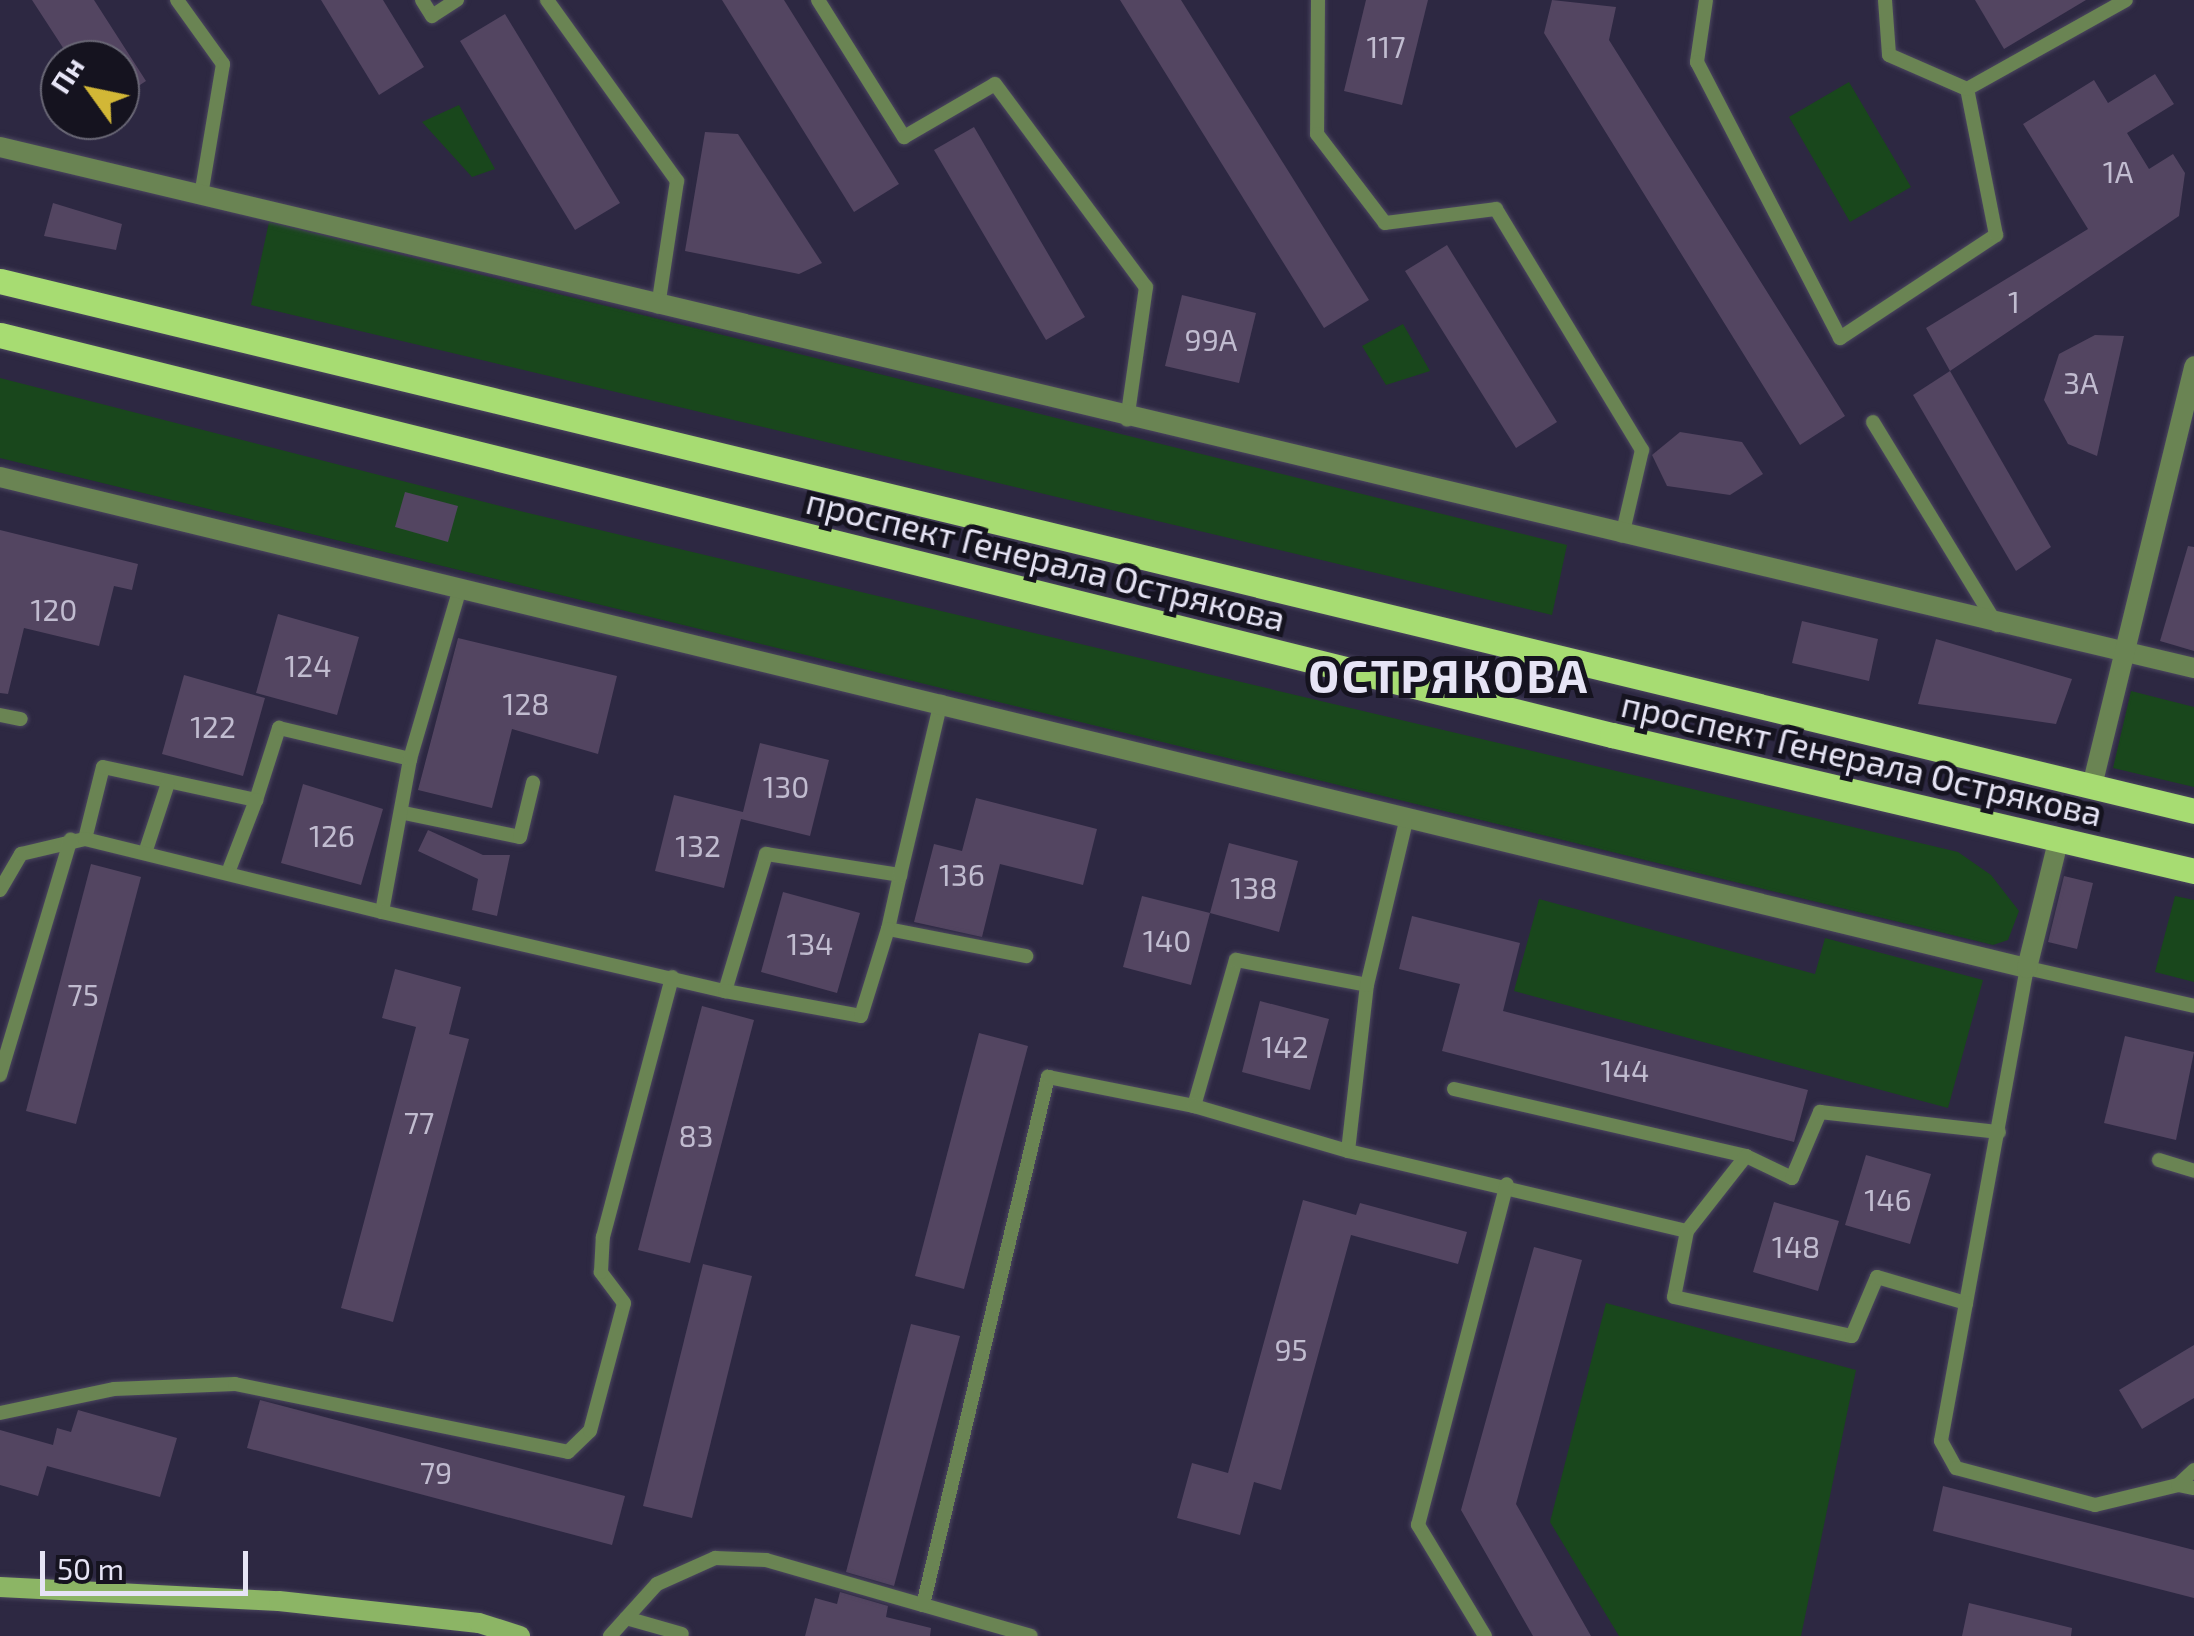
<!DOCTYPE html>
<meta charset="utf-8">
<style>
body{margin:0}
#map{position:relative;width:2194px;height:1636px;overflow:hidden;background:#2d2842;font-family:"Exo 2",sans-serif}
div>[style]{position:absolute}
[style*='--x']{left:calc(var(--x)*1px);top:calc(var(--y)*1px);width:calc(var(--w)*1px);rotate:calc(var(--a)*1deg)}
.green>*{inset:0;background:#19471c}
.building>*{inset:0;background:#534561}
.roads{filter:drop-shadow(0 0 2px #4b465f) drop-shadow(0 0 2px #4b465f)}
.service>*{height:14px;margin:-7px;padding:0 7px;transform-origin:7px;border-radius:7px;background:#6a8453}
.minor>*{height:20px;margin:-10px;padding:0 10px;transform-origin:10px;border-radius:10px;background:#6a8453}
.secondary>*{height:20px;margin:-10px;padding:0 10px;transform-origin:10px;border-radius:10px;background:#8cb565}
.primary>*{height:25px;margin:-12.5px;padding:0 12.5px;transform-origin:12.5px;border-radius:12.5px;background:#a7dc72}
span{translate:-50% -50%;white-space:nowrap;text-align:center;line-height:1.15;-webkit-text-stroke:10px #15131f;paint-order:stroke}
.number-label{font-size:30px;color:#c1bcd0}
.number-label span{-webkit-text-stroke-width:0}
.street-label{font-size:35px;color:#e6e4f5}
.district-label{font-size:45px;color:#e6e4f5;font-weight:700;letter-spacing:2.5px}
.north{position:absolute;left:40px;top:40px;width:100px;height:100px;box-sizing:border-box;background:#15131f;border:2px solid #696775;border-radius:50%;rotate:303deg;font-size:28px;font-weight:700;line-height:40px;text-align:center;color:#e6e4f5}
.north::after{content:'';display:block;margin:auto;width:35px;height:45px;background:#d2b736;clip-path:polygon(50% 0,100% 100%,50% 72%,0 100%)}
.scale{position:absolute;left:40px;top:1551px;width:208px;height:45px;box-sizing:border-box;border:5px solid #e6e4f5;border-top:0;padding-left:12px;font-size:30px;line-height:35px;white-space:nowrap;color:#e6e4f5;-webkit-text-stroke:8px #15131f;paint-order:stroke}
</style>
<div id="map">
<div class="green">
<div style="clip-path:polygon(1849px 82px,1911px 187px,1850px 222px,1789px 117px)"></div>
<div style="clip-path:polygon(459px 105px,495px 169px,472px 177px,422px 122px)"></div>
<div style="clip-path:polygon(269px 222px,1567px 545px,1552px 615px,251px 305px)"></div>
<div style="clip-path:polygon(1403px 324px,1430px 371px,1386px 385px,1362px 346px)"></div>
<div style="clip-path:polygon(0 378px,524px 512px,1958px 852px,1991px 875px,2019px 911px,2008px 940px,1993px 945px,0 458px)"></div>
<div style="clip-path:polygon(2131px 691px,2194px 707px,2194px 787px,2113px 768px)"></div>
<div style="clip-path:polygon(2175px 896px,2194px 900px,2194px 982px,2155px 972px)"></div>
<div style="clip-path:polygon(1539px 899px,1815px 974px,1825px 938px,1983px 980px,1948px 1108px,1514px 991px)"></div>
<div style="clip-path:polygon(1606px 1303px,1856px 1370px,1801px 1636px,1619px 1636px,1550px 1522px)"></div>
</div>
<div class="building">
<div style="clip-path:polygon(32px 0,94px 0,146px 81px,120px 98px,120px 60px,71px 60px)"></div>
<div style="clip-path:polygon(321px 0,383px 0,424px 67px,379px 95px)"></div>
<div style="clip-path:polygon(722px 0,784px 0,899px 184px,854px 212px)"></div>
<div style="clip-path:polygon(1120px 0,1181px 0,1369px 300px,1324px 328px)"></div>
<div style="clip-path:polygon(1366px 0,1428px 0,1402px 105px,1344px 91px)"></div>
<div style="clip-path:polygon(1552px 0,1616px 7px,1609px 40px,1845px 416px,1800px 445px,1544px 33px)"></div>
<div style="clip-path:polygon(1975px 0,2086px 0,2004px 49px)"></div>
<div style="clip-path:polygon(505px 14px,620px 203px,575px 230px,460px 41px)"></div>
<div style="clip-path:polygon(2155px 74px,2174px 104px,2127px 133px,2149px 169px,2173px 154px,2185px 173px,2179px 216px,1950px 371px,1926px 328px,2088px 229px,2023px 124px,2094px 80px,2108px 103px)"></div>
<div style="clip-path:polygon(974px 127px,1085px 317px,1046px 340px,934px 150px)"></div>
<div style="clip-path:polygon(705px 132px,738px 134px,822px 263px,799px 274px,685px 251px)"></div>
<div style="clip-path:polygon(53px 203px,122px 224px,116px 250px,44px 236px)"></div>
<div style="clip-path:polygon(1447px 245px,1557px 422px,1516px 448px,1405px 271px)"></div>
<div style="clip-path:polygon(1182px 295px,1256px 313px,1239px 383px,1165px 366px)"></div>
<div style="clip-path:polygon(2095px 335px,2124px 336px,2097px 456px,2068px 444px,2044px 400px,2059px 354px)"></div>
<div style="clip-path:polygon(1950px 371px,2051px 547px,2016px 571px,1913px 395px)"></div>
<div style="clip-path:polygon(1680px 432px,1742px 442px,1763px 474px,1730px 495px,1667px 486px,1652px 455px)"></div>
<div style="clip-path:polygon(405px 492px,458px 506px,448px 542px,395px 527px)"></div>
<div style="clip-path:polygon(0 530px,138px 564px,132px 590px,114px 586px,99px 646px,24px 628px,8px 694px,0 693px)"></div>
<div style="clip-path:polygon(2188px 546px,2194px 547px,2194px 651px,2160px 641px)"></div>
<div style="clip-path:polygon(278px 614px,359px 637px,337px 715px,256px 693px)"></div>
<div style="clip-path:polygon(1802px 621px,1878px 639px,1869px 681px,1792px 663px)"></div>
<div style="clip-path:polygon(458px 638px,617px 676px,598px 754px,512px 729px,492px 808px,418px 790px)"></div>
<div style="clip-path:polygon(1936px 639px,2072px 679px,2056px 724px,1918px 704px)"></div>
<div style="clip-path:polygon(184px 675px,265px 698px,243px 776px,162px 754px)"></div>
<div style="clip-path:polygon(760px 743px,829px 760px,810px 836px,741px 819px,724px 888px,655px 871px,674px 795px,743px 812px)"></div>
<div style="clip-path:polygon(303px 784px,383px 809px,361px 885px,281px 863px)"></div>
<div style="clip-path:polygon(976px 798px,1097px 829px,1083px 885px,1000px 864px,982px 937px,914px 922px,934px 844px,962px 851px)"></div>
<div style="clip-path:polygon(428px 830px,483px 855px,510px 855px,497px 916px,472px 910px,478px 879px,418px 851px)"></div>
<div style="clip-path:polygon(1229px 843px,1298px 861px,1279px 932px,1210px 913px)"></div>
<div style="clip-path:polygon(91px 864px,141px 877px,76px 1124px,26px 1111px)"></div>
<div style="clip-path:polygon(2064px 876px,2093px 883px,2077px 949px,2048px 942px)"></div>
<div style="clip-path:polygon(783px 892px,860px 913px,837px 993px,761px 972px)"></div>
<div style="clip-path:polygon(1142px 896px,1210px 913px,1191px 985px,1123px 967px)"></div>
<div style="clip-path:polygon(1412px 916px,1520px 943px,1503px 1011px,1808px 1090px,1794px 1142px,1442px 1051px,1460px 984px,1399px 969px)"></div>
<div style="clip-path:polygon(395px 969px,461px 987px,449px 1034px,469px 1039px,393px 1322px,341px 1308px,416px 1027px,382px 1018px)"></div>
<div style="clip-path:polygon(1260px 1001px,1329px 1019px,1310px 1090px,1242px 1072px)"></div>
<div style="clip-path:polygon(702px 1006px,754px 1020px,690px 1263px,638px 1250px)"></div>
<div style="clip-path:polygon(979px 1033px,1028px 1046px,964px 1289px,915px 1276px)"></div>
<div style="clip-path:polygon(2125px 1036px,2194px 1052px,2176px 1140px,2104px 1123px)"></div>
<div style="clip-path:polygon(1866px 1155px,1931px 1174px,1910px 1244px,1845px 1225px)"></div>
<div style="clip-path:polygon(1303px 1200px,1356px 1215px,1360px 1203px,1467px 1232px,1458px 1264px,1351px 1235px,1281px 1490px,1254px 1482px,1240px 1535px,1177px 1518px,1192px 1463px,1228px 1473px)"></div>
<div style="clip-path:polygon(1774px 1202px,1839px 1221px,1818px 1291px,1753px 1272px)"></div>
<div style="clip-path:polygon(1534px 1247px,1582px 1260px,1516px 1504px,1591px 1636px,1533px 1636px,1461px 1510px)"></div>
<div style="clip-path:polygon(703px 1264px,752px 1276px,692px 1518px,643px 1506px)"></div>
<div style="clip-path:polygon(911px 1324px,960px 1336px,894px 1586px,846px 1572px)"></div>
<div style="clip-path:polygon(2194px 1345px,2194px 1398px,2142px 1429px,2119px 1390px)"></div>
<div style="clip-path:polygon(260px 1400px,625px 1496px,612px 1545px,247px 1448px)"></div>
<div style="clip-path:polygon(78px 1410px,177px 1438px,160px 1497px,47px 1466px,38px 1496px,0 1485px,0 1430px,53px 1445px,57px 1428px,71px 1432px)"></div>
<div style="clip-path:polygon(1943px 1486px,2194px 1550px,2194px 1598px,1933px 1531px)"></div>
<div style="clip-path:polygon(840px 1592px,888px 1606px,886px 1617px,931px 1628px,930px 1636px,805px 1636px,815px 1598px,837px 1604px)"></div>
<div style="clip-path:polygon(1969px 1603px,2072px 1628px,2071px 1636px,1962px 1636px)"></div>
</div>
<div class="roads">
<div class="service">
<div style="--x:177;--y:0;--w:79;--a:54.3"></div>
<div style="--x:223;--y:64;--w:133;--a:99.5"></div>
<div style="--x:422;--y:0;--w:19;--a:58"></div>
<div style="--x:432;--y:16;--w:30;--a:-33"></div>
<div style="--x:547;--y:0;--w:223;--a:54.3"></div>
<div style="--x:677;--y:181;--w:127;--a:98.6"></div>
<div style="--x:818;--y:0;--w:162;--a:57.9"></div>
<div style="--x:904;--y:137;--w:105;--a:-30.2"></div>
<div style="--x:995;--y:84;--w:253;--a:53.4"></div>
<div style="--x:1146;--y:287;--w:134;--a:98.1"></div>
<div style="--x:1318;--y:0;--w:134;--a:90.4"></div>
<div style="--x:1317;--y:134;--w:112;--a:52.6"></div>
<div style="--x:1385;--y:223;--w:112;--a:-7.2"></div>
<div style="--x:1496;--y:209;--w:282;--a:58.8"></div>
<div style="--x:1642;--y:450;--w:88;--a:103.1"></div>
<div style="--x:1706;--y:0;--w:63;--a:98.3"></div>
<div style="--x:1697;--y:62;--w:311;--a:62.6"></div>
<div style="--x:1840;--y:338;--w:187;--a:-33.4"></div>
<div style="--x:1996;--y:235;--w:149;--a:-101.2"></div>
<div style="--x:1885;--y:0;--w:55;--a:85.8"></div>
<div style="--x:1889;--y:55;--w:85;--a:23.6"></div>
<div style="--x:1967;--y:89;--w:182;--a:-29.2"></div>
<div style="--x:1873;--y:422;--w:238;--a:58.6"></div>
<div style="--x:0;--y:715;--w:21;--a:11"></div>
<div style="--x:256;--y:800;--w:76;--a:-72.3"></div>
<div style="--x:279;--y:728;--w:135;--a:13.3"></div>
<div style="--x:404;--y:813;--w:118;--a:11.7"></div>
<div style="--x:520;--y:837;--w:56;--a:-76.5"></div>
<div style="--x:85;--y:839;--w:74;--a:-76"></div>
<div style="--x:103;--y:767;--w:157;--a:12.2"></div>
<div style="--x:256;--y:800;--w:75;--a:111.1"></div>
<div style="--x:145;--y:853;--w:74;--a:-71.8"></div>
<div style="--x:900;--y:875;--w:55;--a:102.5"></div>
<div style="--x:888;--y:929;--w:141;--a:11.1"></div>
<div style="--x:0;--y:890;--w:42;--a:-59.7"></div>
<div style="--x:21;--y:854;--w:66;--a:-13.2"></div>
<div style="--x:85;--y:839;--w:306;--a:13.8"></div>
<div style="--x:382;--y:912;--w:156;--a:-79.6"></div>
<div style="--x:410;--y:759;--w:178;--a:-73.7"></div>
<div style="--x:382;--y:912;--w:352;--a:13"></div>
<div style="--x:725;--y:991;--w:143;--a:-73.3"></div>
<div style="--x:766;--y:854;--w:136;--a:8.9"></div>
<div style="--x:900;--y:875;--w:178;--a:-76.7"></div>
<div style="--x:725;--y:991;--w:138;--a:10.4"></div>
<div style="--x:861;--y:1016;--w:91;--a:-72.8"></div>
<div style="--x:0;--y:1075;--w:246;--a:-73.3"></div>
<div style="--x:1454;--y:1089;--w:300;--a:12.9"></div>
<div style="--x:1746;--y:1156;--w:51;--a:25.6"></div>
<div style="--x:1792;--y:1178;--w:72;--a:-67"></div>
<div style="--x:1820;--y:1112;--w:180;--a:6.4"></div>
<div style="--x:1194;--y:1106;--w:152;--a:-74"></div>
<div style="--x:1236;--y:960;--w:133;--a:10.8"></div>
<div style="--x:1348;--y:1151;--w:348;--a:13.3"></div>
<div style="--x:1746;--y:1156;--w:95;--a:128.2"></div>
<div style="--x:1687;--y:1231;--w:67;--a:101.1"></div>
<div style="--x:1674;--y:1297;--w:182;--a:12.4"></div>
<div style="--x:1852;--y:1336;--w:64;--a:-67"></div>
<div style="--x:1877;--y:1277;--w:93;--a:16.3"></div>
<div style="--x:1966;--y:1303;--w:341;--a:-79.7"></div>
<div style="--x:2027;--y:968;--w:171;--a:12.8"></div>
<div style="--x:2159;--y:1160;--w:37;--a:17"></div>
<div style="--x:1966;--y:1303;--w:140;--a:100.3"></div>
<div style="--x:1941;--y:1441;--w:31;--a:61"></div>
<div style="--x:1956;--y:1468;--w:144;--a:14.9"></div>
<div style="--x:2095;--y:1505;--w:85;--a:-13.5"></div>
<div style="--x:2178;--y:1485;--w:16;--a:11"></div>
<div style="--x:0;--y:1413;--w:116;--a:-11.9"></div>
<div style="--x:114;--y:1389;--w:121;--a:-2.4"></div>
<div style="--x:235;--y:1384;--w:340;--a:11.5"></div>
<div style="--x:568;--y:1452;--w:30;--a:-44"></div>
<div style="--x:590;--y:1431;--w:132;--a:-75.1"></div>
<div style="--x:624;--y:1303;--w:39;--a:-127"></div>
<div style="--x:601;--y:1272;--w:35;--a:-87"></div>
<div style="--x:603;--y:1237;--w:269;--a:-75.1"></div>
<div style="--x:2178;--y:1485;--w:22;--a:-43"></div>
<div style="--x:923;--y:1605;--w:112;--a:16"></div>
<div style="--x:626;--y:1618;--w:58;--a:15.9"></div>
<div style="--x:610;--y:1636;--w:70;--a:-47.9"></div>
<div style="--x:657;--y:1584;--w:64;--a:-24.1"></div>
<div style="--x:715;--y:1558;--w:51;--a:2.2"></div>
<div style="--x:766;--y:1560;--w:163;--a:16"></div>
<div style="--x:923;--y:1605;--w:543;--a:-76.68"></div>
<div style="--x:1048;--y:1077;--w:149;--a:11.2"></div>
<div style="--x:1194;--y:1106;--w:160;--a:16.3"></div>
<div style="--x:1348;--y:1151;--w:167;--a:-83.5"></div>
<div style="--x:1367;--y:985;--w:173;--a:-76.6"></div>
<div style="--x:1485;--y:1636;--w:130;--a:-121.1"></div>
<div style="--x:1418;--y:1525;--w:352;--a:-75.4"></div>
</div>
<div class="minor">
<div style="--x:0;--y:147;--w:2255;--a:13.36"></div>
<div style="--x:0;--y:477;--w:2086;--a:13.62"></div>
<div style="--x:2027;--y:968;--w:130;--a:-76.2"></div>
<div style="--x:2092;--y:786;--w:432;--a:-76.3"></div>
</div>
<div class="secondary">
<div style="--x:0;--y:1587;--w:279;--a:2.9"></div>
<div style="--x:279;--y:1601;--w:201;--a:6.3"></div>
<div style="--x:479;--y:1623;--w:43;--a:17.6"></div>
</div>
<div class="primary">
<div style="--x:0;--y:281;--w:2257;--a:13.58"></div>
<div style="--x:0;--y:335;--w:1661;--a:13.94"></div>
<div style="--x:1612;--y:735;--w:598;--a:13.15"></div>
</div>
</div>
<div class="number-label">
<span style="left:1386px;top:46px">117</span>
<span style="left:2118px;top:171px">1А</span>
<span style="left:2014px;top:301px">1</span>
<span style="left:1211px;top:339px">99А</span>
<span style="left:2081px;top:382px">3А</span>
<span style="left:54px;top:609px">120</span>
<span style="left:308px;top:665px">124</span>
<span style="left:526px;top:703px">128</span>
<span style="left:213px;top:726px">122</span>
<span style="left:786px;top:786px">130</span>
<span style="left:332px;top:835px">126</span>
<span style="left:698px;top:845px">132</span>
<span style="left:962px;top:874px">136</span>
<span style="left:1254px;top:887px">138</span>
<span style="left:1167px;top:940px">140</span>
<span style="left:810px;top:943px">134</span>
<span style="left:83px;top:994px">75</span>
<span style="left:1285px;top:1046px">142</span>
<span style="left:1625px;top:1070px">144</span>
<span style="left:419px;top:1122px">77</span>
<span style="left:696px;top:1135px">83</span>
<span style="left:1888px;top:1199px">146</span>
<span style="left:1796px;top:1246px">148</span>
<span style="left:1291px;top:1349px">95</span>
<span style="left:436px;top:1472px">79</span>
</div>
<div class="street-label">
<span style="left:1046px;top:559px;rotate:14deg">проспект Генерала Острякова</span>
<span style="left:1862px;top:758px;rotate:13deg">проспект Генерала Острякова</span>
</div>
<div class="district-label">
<span style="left:1449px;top:676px">ОСТРЯКОВА</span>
</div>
<div class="north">Пн</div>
<div class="scale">50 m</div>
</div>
